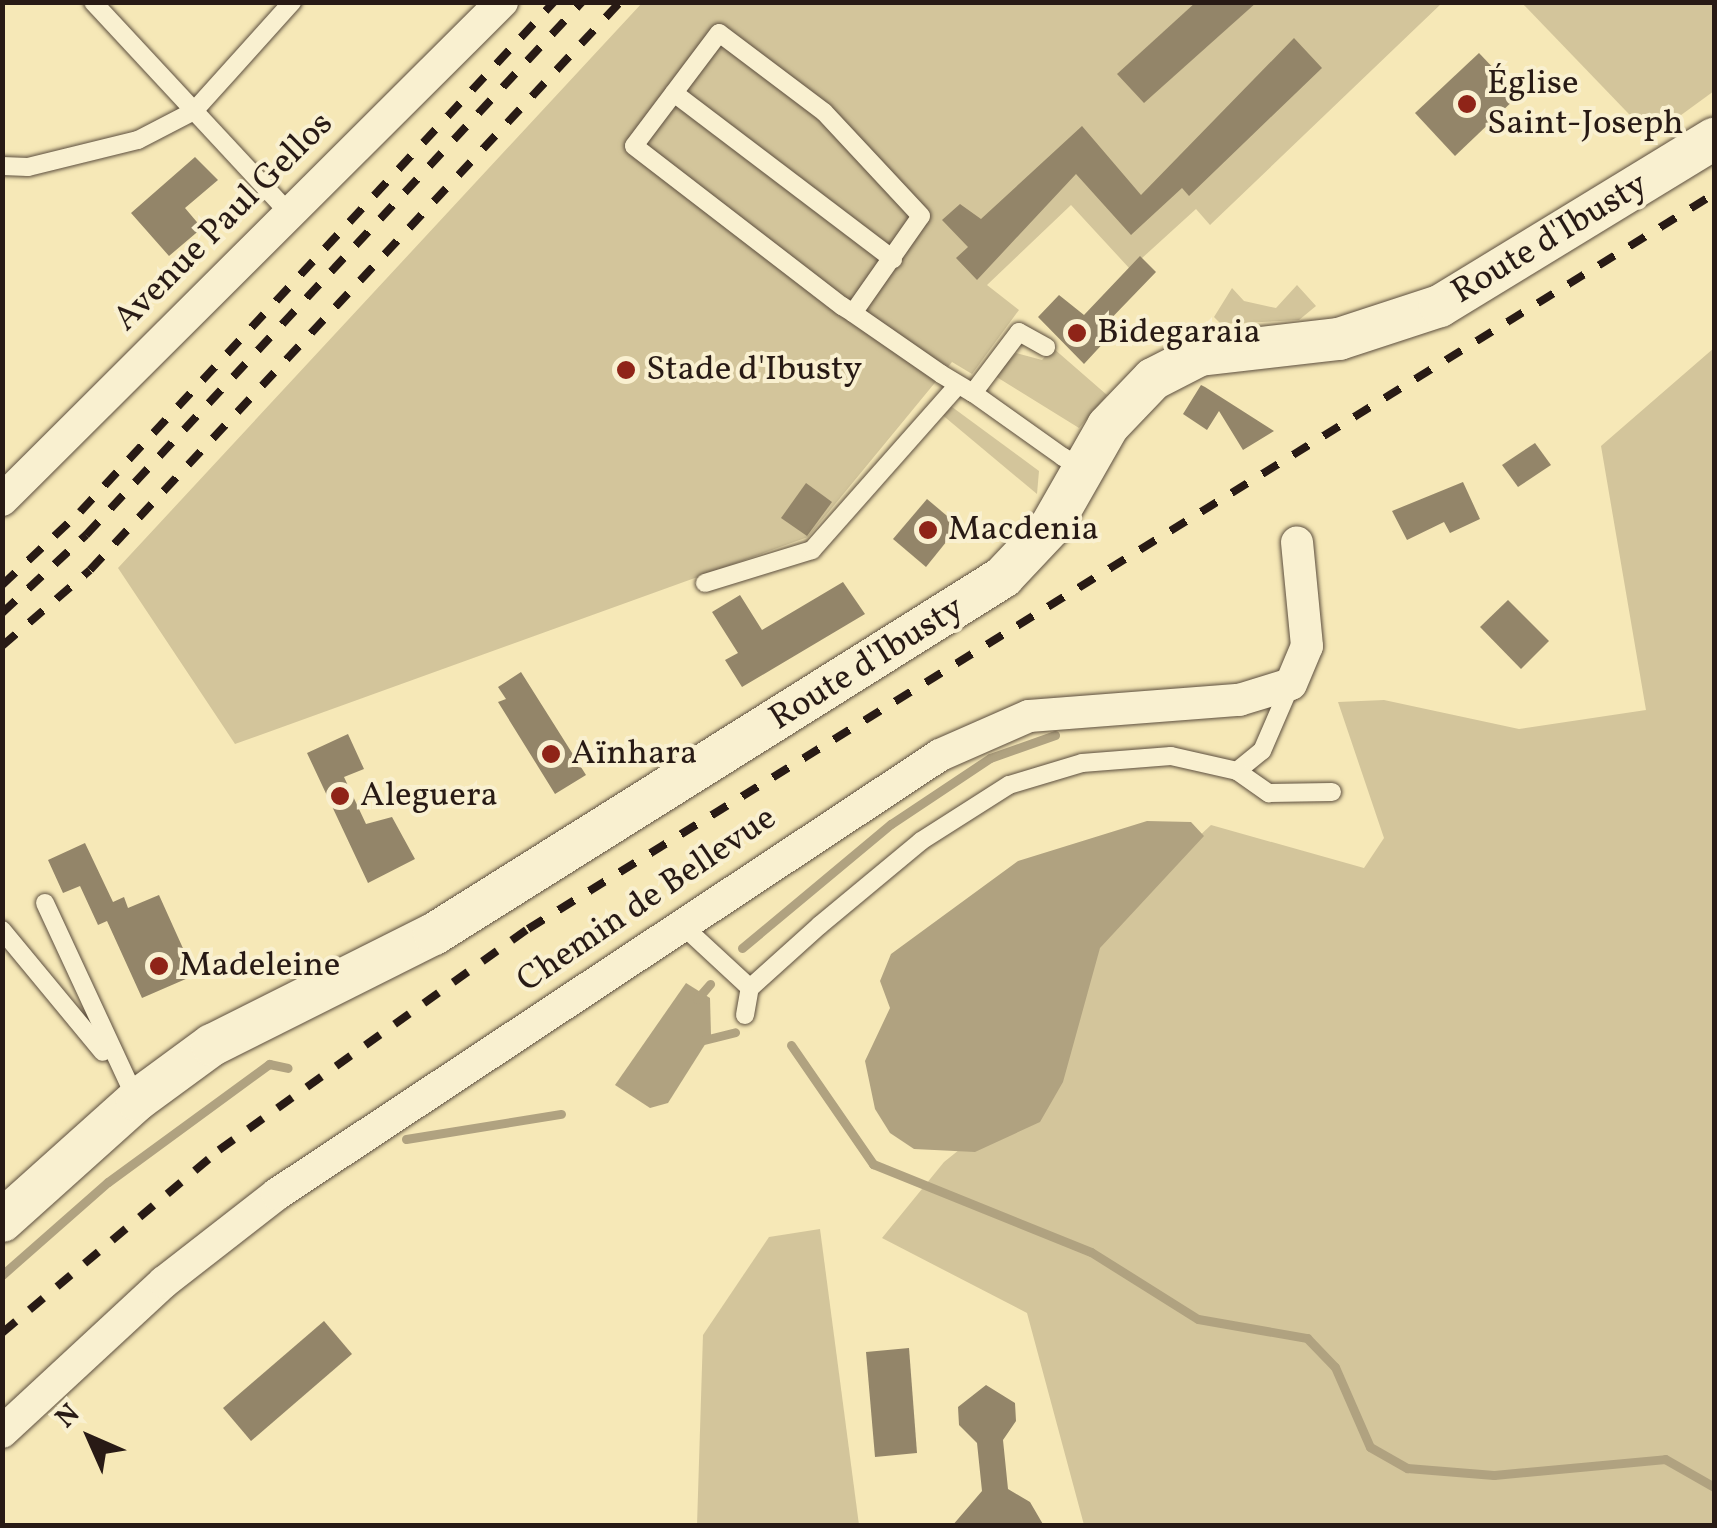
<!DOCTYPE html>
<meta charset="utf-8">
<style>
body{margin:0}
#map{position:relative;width:1717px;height:1528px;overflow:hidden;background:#f6e8b7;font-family:Vollkorn,serif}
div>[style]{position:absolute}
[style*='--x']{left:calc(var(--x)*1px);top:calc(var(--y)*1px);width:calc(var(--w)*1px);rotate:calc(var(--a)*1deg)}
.green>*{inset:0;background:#d3c59b}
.water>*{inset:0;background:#b0a280}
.stream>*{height:9px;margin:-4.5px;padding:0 4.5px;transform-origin:4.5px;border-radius:4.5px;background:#b0a280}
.building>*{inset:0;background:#938569}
.roads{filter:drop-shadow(0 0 2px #5c4e3e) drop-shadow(0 0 2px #5c4e3e)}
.service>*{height:18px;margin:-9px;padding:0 9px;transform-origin:9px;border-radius:9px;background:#f9f0d0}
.minor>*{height:32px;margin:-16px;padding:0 16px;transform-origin:16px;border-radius:16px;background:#f9f0d0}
.tertiary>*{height:42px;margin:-21px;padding:0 21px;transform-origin:21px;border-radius:21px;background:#f9f0d0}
.rail>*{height:8px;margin-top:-4px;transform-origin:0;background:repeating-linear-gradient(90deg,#281a15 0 18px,transparent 0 36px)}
.dots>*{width:28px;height:28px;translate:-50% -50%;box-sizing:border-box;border:5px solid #f9f0d0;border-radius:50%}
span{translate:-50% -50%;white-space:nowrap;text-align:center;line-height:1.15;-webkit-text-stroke:8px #f9f0d0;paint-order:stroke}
.poi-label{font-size:35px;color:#281a15}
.left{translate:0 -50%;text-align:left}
.street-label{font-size:35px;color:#281a15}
.frame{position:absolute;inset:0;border:5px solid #281a15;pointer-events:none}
.north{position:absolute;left:40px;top:1388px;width:100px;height:100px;-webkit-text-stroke:8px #f9f0d0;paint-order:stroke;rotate:315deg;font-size:28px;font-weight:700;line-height:40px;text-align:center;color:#281a15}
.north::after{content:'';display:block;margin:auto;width:35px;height:45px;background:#281a15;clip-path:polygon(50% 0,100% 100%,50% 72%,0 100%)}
</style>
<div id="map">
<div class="green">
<div style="clip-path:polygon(642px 3px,1442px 3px,1210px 225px,1196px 209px,1130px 269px,1071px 205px,987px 285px,1019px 310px,972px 374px,952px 362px,808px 537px,235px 744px,118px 568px)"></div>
<div style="clip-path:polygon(1522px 3px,1714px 3px,1714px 91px,1651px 137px)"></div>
<div style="clip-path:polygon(1297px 285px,1316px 306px,1299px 320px,1221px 324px,1214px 317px,1232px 288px,1244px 301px,1276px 308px)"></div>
<div style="clip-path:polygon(1053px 348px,1107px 395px,1079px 428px,995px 376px,1016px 353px,1042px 360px)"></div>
<div style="clip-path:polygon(1714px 348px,1714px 1525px,1084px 1525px,1027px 1313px,882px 1238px,944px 1162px,1044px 1082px,1089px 939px,1211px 825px,1364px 868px,1384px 838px,1338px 702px,1384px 700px,1519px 729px,1646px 710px,1601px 446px)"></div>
<div style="clip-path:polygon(948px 404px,1039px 471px,1037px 494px,940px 413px)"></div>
<div style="clip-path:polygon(820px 1229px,859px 1525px,697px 1525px,703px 1335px,769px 1237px)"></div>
</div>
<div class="water">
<div style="clip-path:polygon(1147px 821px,1191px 822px,1204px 836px,1100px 948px,1063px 1082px,1040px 1122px,975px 1152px,914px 1149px,890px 1133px,875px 1109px,865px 1061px,890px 1008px,880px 981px,891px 954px,1018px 861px)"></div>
<div style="clip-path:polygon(686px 983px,710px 998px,711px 1035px,668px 1103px,650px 1108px,615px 1085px)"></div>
</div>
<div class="stream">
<div style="--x:742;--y:948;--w:194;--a:-39.8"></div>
<div style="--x:891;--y:824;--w:119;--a:-33.7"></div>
<div style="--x:990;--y:758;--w:69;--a:-19.5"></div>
<div style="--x:697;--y:999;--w:20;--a:-49"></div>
<div style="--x:704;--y:1040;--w:32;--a:-14"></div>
<div style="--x:791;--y:1045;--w:145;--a:55.4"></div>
<div style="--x:873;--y:1164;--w:235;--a:22"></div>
<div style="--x:1091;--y:1252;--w:126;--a:32.1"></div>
<div style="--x:1198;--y:1319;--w:111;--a:9.9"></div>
<div style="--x:1307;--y:1338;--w:40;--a:46"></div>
<div style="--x:1335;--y:1367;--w:87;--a:66.4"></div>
<div style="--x:1370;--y:1447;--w:43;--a:29.6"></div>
<div style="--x:1407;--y:1468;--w:87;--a:4.6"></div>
<div style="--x:1494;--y:1475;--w:172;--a:-5.3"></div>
<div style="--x:1665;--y:1459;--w:56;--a:29.7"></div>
<div style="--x:406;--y:1139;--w:157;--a:-9.2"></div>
<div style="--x:2;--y:1275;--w:141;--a:-41.3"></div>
<div style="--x:108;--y:1182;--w:200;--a:-36.2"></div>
<div style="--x:269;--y:1064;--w:19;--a:12"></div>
</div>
<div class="building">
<div style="clip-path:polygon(1196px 2px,1257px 2px,1144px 103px,1117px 74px)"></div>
<div style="clip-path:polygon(1294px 38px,1322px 68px,1189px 196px,1182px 188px,1131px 235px,1076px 174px,977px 280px,956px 258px,968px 247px,942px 220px,960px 204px,981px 219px,1082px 126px,1141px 195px)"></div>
<div style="clip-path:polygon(1479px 53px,1519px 95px,1455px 156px,1415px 113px)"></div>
<div style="clip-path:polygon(195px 157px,218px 180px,185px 208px,202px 228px,169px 256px,131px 213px)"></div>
<div style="clip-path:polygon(1140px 256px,1156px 272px,1100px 330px,1108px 338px,1084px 364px,1038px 317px,1059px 295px,1084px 315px)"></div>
<div style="clip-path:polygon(1201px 385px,1205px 387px,1274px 431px,1243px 450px,1219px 411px,1207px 430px,1183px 414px)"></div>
<div style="clip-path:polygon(1535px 443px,1551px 465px,1518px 487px,1502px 465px)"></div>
<div style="clip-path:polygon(1463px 482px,1480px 519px,1450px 533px,1444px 522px,1407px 540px,1392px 511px)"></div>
<div style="clip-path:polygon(806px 483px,832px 502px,807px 536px,781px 518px)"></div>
<div style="clip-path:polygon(927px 499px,959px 526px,926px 567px,893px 539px)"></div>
<div style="clip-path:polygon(843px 582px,865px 614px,742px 687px,725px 660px,738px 653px,712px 612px,740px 595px,762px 630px)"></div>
<div style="clip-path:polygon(1508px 600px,1549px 641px,1521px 669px,1480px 627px)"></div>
<div style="clip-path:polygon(521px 672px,586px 775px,555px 794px,498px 702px,506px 699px,498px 687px)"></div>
<div style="clip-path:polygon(348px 734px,364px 769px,344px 777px,366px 824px,392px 817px,415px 859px,368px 883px,307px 753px)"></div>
<div style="clip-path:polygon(85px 843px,113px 902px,124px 897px,128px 908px,159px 895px,195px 975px,142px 998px,107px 921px,98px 925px,80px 886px,63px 893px,48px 860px)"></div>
<div style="clip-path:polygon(324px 1321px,352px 1354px,251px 1441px,223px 1408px)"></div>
<div style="clip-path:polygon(909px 1348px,917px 1453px,875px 1457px,866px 1352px)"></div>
<div style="clip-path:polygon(986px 1385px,1015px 1403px,1016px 1421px,1003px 1440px,1008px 1489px,1030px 1502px,1044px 1526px,952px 1526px,982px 1491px,977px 1443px,959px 1425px,958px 1407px)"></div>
</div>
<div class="roads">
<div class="service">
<div style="--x:93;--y:2;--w:288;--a:47.1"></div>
<div style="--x:674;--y:93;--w:275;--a:37.2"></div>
<div style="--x:2;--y:166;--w:26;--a:2"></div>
<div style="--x:28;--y:167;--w:113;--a:-13.8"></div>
<div style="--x:138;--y:140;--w:63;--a:-27.4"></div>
<div style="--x:194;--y:111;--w:147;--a:-48"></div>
<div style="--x:853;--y:313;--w:118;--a:-55"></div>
<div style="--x:921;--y:216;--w:142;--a:-133"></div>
<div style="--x:824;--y:112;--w:131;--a:-143"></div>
<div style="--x:719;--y:33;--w:141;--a:127"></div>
<div style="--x:634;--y:146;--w:262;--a:37.6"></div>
<div style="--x:842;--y:306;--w:13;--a:32"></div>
<div style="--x:853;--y:313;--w:107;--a:34.7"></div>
<div style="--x:941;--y:374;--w:37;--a:31"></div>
<div style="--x:973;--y:393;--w:110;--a:35.4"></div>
<div style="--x:1063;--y:457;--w:24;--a:28"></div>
<div style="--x:973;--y:393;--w:76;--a:-53"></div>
<div style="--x:1019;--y:332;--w:31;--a:29"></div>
<div style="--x:705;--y:583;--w:112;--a:-17.1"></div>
<div style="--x:812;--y:550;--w:220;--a:-48.5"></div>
<div style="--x:1237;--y:771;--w:32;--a:-39"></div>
<div style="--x:1262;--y:751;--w:73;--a:-66.6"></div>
<div style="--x:45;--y:903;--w:216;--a:65.1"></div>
<div style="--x:682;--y:925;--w:93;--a:42.8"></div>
<div style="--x:2;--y:930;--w:158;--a:50.4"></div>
<div style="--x:745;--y:1015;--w:27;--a:-80"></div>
<div style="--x:750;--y:988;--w:94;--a:-42"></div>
<div style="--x:820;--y:925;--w:131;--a:-39.7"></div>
<div style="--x:921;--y:841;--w:104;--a:-32.5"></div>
<div style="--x:1009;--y:785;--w:76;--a:-16.8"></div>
<div style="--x:1082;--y:763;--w:89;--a:-4.5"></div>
<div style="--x:1171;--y:756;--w:68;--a:12.8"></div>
<div style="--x:1237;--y:771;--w:39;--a:35"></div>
<div style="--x:1269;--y:793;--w:63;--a:-0.9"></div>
</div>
<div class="minor">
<div style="--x:2;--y:500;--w:706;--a:-44.89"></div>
<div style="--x:2;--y:1432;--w:221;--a:-42.8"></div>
<div style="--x:164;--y:1282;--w:143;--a:-37.9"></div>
<div style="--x:277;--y:1194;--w:795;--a:-33.51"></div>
<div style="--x:940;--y:755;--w:97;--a:-23.7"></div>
<div style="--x:1029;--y:716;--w:211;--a:-4.4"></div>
<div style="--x:1239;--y:700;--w:54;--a:-17.1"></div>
<div style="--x:1291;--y:684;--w:41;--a:-67.2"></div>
<div style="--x:1307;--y:646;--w:104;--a:-95.5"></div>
</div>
<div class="tertiary">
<div style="--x:2;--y:1221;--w:181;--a:-41.9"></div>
<div style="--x:137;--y:1100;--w:93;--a:-36.3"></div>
<div style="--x:212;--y:1045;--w:248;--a:-26.6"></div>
<div style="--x:434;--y:934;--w:672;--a:-32.1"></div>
<div style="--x:1003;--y:577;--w:70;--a:-46.7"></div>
<div style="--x:1051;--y:526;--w:115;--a:-60.3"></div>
<div style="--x:1108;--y:426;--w:65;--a:-46.2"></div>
<div style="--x:1153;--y:379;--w:53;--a:-27.1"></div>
<div style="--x:1200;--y:355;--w:140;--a:-6.6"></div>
<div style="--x:1339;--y:339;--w:106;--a:-18.1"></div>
<div style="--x:1440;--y:306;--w:321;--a:-31.4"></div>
</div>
</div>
<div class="rail">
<div style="--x:2;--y:585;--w:107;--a:-43.1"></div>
<div style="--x:80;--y:512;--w:696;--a:-47.1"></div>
<div style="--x:2;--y:613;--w:115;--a:-42.9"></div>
<div style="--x:86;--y:535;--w:728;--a:-47.06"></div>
<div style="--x:2;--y:646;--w:116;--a:-40.8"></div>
<div style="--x:90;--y:570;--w:777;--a:-46.98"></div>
<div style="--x:2;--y:1333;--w:284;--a:-40.1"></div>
<div style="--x:219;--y:1150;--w:380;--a:-35.6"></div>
<div style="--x:528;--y:929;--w:1395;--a:-31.79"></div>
</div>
<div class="dots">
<div style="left:1467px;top:104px;background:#8f2418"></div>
<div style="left:1077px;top:333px;background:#8f2418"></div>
<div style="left:626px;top:370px;background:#8f2418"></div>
<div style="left:928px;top:530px;background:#8f2418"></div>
<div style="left:551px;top:754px;background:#8f2418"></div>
<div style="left:340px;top:796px;background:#8f2418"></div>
<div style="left:159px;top:966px;background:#8f2418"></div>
</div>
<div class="poi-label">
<span class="left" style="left:1487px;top:104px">Église<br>Saint-Joseph</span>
<span class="left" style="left:1097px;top:333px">Bidegaraia</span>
<span class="left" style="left:646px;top:370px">Stade d'Ibusty</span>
<span class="left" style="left:948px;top:530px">Macdenia</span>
<span class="left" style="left:571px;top:754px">Aïnhara</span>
<span class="left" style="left:360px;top:796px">Aleguera</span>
<span class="left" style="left:179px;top:966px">Madeleine</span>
</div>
<div class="street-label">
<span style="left:224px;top:222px;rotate:-45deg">Avenue Paul Gellos</span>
<span style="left:1550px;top:239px;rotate:-31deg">Route d'Ibusty</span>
<span style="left:867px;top:664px;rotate:-32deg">Route d'Ibusty</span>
<span style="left:647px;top:900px;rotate:-34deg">Chemin de Bellevue</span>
</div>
<div class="frame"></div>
<div class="north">N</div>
</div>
